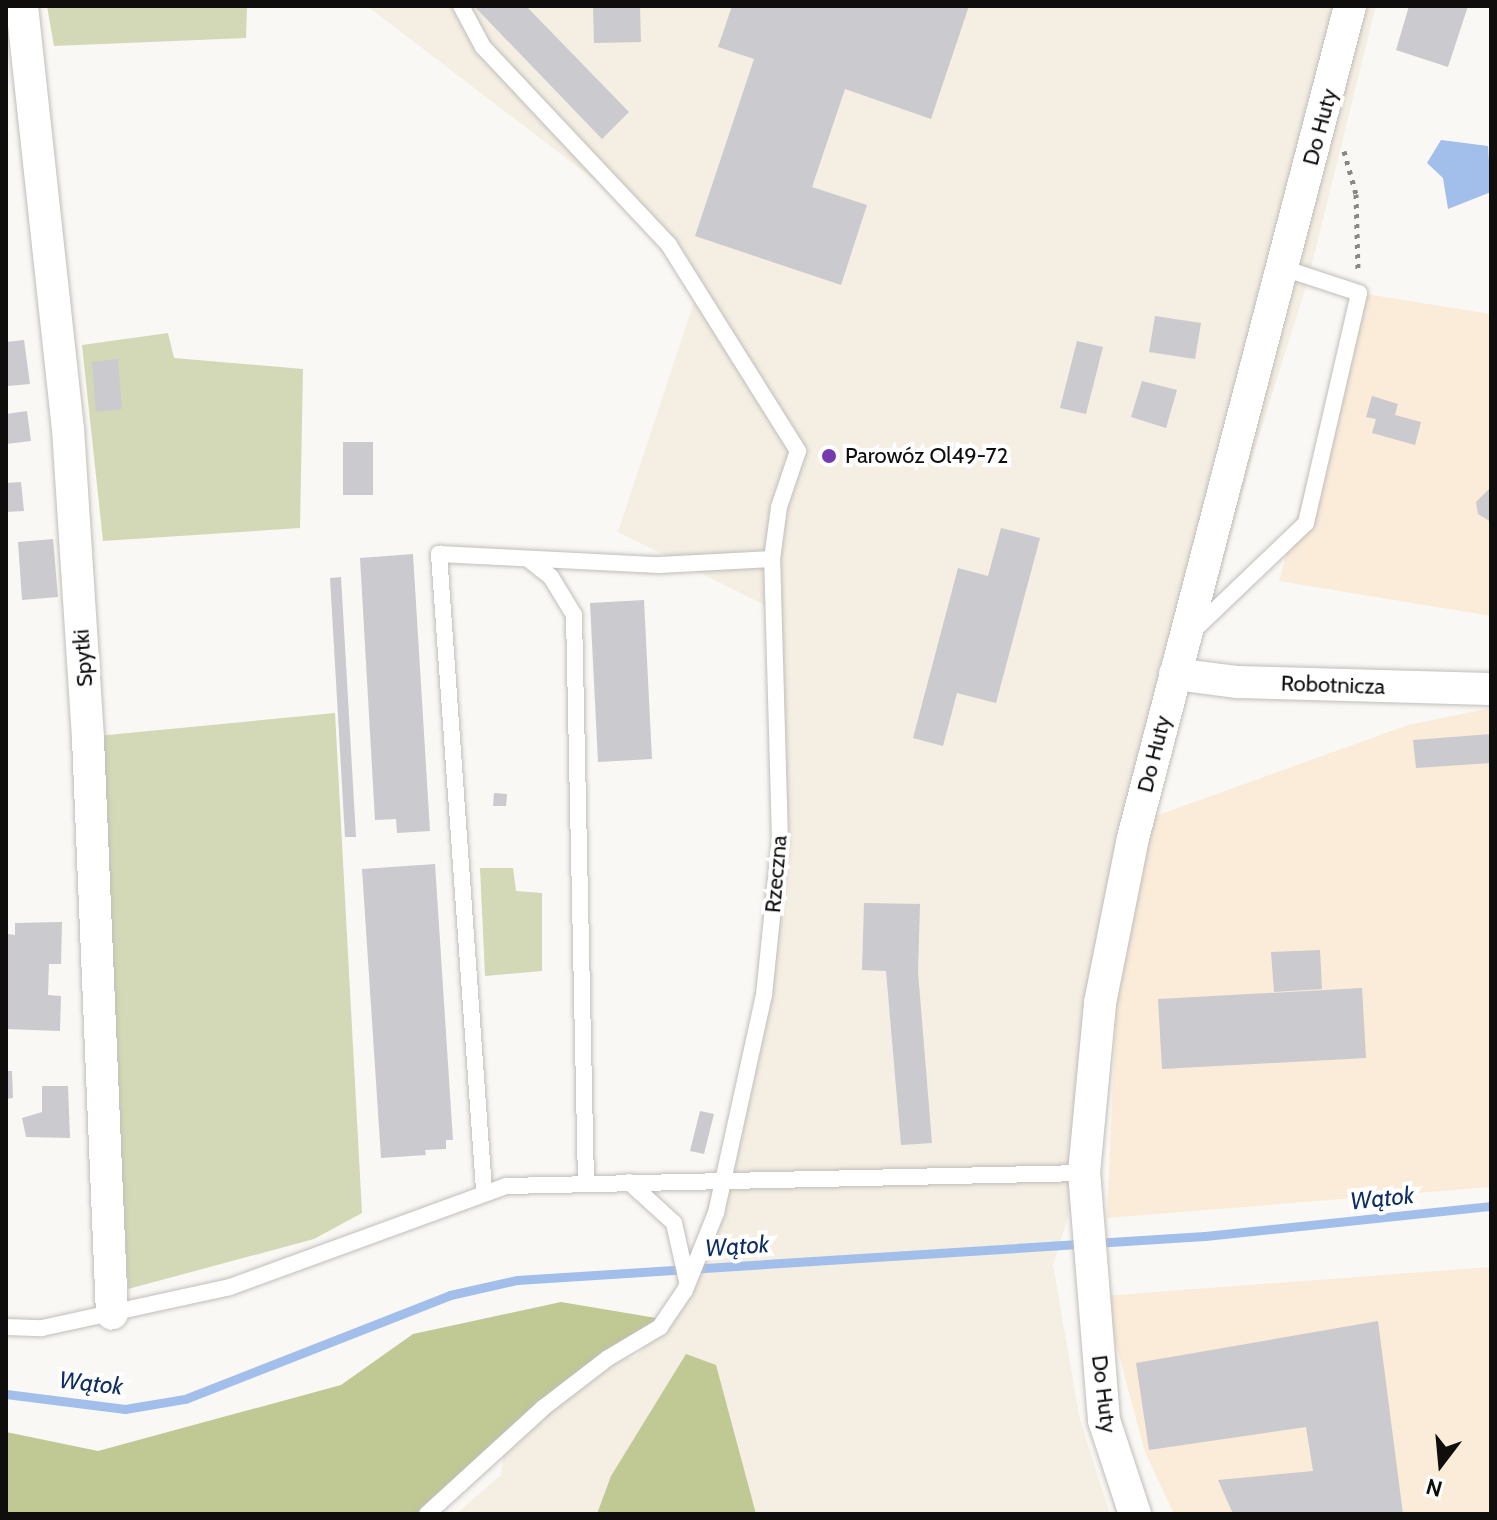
<!DOCTYPE html>
<meta charset="utf-8">
<style>
body{margin:0}
#map{position:relative;width:1497px;height:1520px;overflow:hidden;background:#faf8f4;font-family:Cabin,sans-serif}
div>[style]{position:absolute}
[style*='--x']{left:calc(var(--x)*1px);top:calc(var(--y)*1px);width:calc(var(--w)*1px);rotate:calc(var(--a)*1deg)}
.built>*{inset:0;background:#f4eee3}
.industrial>*{inset:0;background:#faecd9}
.green>*{inset:0;background:#d3d9b6}
.forest>*{inset:0;background:#c0c893}
.water>*{inset:0;background:#a2beeb}
.stream>*{height:9px;margin:-4.5px;padding:0 4.5px;transform-origin:4.5px;border-radius:4.5px;background:#a2beeb}
.building>*{inset:0;background:#cbcace}
.path>*{height:5px;margin-top:-2.5px;transform-origin:0;background:repeating-linear-gradient(90deg,#898885 0 4px,transparent 0 10px)}
.roads{filter:drop-shadow(0 0 2px #c0beba) drop-shadow(0 0 2px #c0beba)}
.service>*{height:16px;margin:-8px;padding:0 8px;transform-origin:8px;border-radius:8px;background:#fff}
.minor>*{height:32px;margin:-16px;padding:0 16px;transform-origin:16px;border-radius:16px;background:#fff}
.dots>*{width:22px;height:22px;translate:-50% -50%;box-sizing:border-box;border:4px solid #fff;border-radius:50%}
span{translate:-50% -50%;white-space:nowrap;text-align:center;line-height:1.15;-webkit-text-stroke:8px #fff;paint-order:stroke}
.street-label{font-size:22px;color:#0f0e0d}
.poi-label{font-size:22px;color:#0f0e0d}
.left{translate:0 -50%;text-align:left}
.water-label{font-size:24px;color:#0e2d62;font-style:italic}
.frame{position:absolute;inset:0;border:8px solid #0f0e0d;pointer-events:none}
.north{position:absolute;left:1401px;top:1424px;width:80px;height:80px;-webkit-text-stroke:6px #fff;paint-order:stroke;rotate:196deg;font-size:22px;font-weight:700;line-height:32px;text-align:center;color:#0f0e0d}
.north::after{content:'';display:block;margin:auto;width:28px;height:36px;background:#0f0e0d;clip-path:polygon(50% 0,100% 100%,50% 72%,0 100%)}
</style>
<div id="map">
<div class="built">
<div style="clip-path:polygon(367px 6px,1376px 6px,1307px 283px,1255px 449px,1153px 817px,1072px 1204px,1053px 1265px,1080px 1420px,1110px 1514px,456px 1514px,501px 1475px,515px 1364px,635px 1357px,667px 1322px,685px 1290px,764px 995px,780px 839px,777px 611px,618px 532px,698px 290px,621px 200px)"></div>
</div>
<div class="industrial">
<div style="clip-path:polygon(1359px 293px,1491px 314px,1491px 616px,1279px 581px)"></div>
<div style="clip-path:polygon(1491px 708px,1491px 1187px,1107px 1218px,1117px 989px,1153px 817px,1408px 725px)"></div>
<div style="clip-path:polygon(1491px 1267px,1491px 1514px,1174px 1514px,1145px 1452px,1103px 1296px)"></div>
</div>
<div class="green">
<div style="clip-path:polygon(47px 6px,247px 6px,246px 38px,54px 46px)"></div>
<div style="clip-path:polygon(168px 333px,174px 358px,303px 369px,300px 528px,103px 541px,82px 345px)"></div>
<div style="clip-path:polygon(335px 713px,362px 1213px,314px 1239px,128px 1289px,97px 736px)"></div>
<div style="clip-path:polygon(480px 868px,513px 868px,516px 891px,542px 893px,542px 971px,485px 976px)"></div>
</div>
<div class="forest">
<div style="clip-path:polygon(561px 1302px,668px 1320px,423px 1514px,6px 1514px,6px 1432px,98px 1451px,341px 1385px,413px 1334px)"></div>
<div style="clip-path:polygon(686px 1354px,716px 1365px,756px 1514px,597px 1514px,611px 1476px)"></div>
</div>
<div class="water">
<div style="clip-path:polygon(1441px 140px,1488px 146px,1491px 192px,1448px 209px,1443px 178px,1427px 163px)"></div>
</div>
<div class="stream">
<div style="--x:6;--y:1394;--w:120;--a:7.2"></div>
<div style="--x:125;--y:1409;--w:61;--a:-9.5"></div>
<div style="--x:185;--y:1399;--w:285;--a:-21.4"></div>
<div style="--x:450;--y:1295;--w:69;--a:-12.6"></div>
<div style="--x:517;--y:1280;--w:689;--a:-3.66"></div>
<div style="--x:1205;--y:1236;--w:288;--a:-6"></div>
</div>
<div class="building">
<div style="clip-path:polygon(474px 6px,526px 6px,629px 112px,602px 139px)"></div>
<div style="clip-path:polygon(593px 6px,640px 6px,641px 42px,594px 43px)"></div>
<div style="clip-path:polygon(732px 6px,969px 6px,931px 119px,845px 89px,812px 187px,867px 205px,841px 285px,695px 236px,754px 59px,718px 47px)"></div>
<div style="clip-path:polygon(1409px 6px,1468px 6px,1448px 67px,1396px 50px)"></div>
<div style="clip-path:polygon(1155px 316px,1201px 323px,1195px 359px,1149px 352px)"></div>
<div style="clip-path:polygon(24px 340px,30px 384px,8px 386px,6px 342px)"></div>
<div style="clip-path:polygon(1077px 341px,1103px 347px,1086px 414px,1060px 408px)"></div>
<div style="clip-path:polygon(118px 359px,122px 409px,96px 412px,92px 362px)"></div>
<div style="clip-path:polygon(1142px 381px,1177px 390px,1166px 428px,1131px 417px)"></div>
<div style="clip-path:polygon(1372px 396px,1398px 404px,1395px 415px,1421px 422px,1415px 445px,1372px 433px,1376px 419px,1366px 417px)"></div>
<div style="clip-path:polygon(27px 411px,31px 441px,6px 444px,6px 414px)"></div>
<div style="clip-path:polygon(343px 442px,373px 442px,373px 495px,343px 495px)"></div>
<div style="clip-path:polygon(21px 482px,24px 511px,6px 512px,6px 483px)"></div>
<div style="clip-path:polygon(1491px 487px,1491px 522px,1478px 514px,1476px 502px)"></div>
<div style="clip-path:polygon(1001px 528px,1040px 538px,996px 703px,957px 693px,943px 746px,913px 738px,958px 568px,988px 576px)"></div>
<div style="clip-path:polygon(53px 539px,58px 597px,22px 600px,18px 542px)"></div>
<div style="clip-path:polygon(413px 554px,430px 831px,397px 833px,396px 819px,375px 820px,360px 558px)"></div>
<div style="clip-path:polygon(341px 577px,356px 837px,345px 837px,330px 578px)"></div>
<div style="clip-path:polygon(644px 600px,652px 759px,598px 762px,590px 603px)"></div>
<div style="clip-path:polygon(1491px 734px,1491px 763px,1416px 768px,1413px 740px)"></div>
<div style="clip-path:polygon(494px 793px,507px 794px,506px 806px,493px 806px)"></div>
<div style="clip-path:polygon(435px 864px,453px 1140px,446px 1140px,446px 1149px,425px 1150px,426px 1155px,381px 1158px,362px 869px)"></div>
<div style="clip-path:polygon(864px 903px,920px 904px,918px 972px,932px 1143px,901px 1145px,886px 971px,862px 970px)"></div>
<div style="clip-path:polygon(62px 922px,61px 964px,49px 964px,48px 995px,61px 996px,60px 1031px,6px 1029px,8px 934px,15px 935px,15px 923px)"></div>
<div style="clip-path:polygon(1320px 950px,1322px 989px,1274px 992px,1271px 952px)"></div>
<div style="clip-path:polygon(1362px 988px,1366px 1058px,1162px 1069px,1158px 999px)"></div>
<div style="clip-path:polygon(6px 1071px,12px 1071px,13px 1098px,6px 1099px)"></div>
<div style="clip-path:polygon(42px 1086px,68px 1086px,70px 1138px,26px 1137px,22px 1118px,42px 1112px)"></div>
<div style="clip-path:polygon(700px 1111px,714px 1114px,704px 1154px,690px 1151px)"></div>
<div style="clip-path:polygon(1378px 1321px,1403px 1514px,1233px 1514px,1218px 1480px,1313px 1471px,1306px 1427px,1149px 1450px,1136px 1363px)"></div>
</div>
<div class="path">
<div style="--x:1344;--y:151;--w:45;--a:74.4"></div>
<div style="--x:1356;--y:194;--w:78;--a:88.5"></div>
</div>
<div class="roads">
<div class="service">
<div style="--x:528;--y:559;--w:29;--a:38"></div>
<div style="--x:551;--y:577;--w:44;--a:58.8"></div>
<div style="--x:574;--y:615;--w:567;--a:88.79"></div>
<div style="--x:1193;--y:631;--w:156;--a:-43.7"></div>
<div style="--x:1306;--y:523;--w:236;--a:-77"></div>
<div style="--x:1359;--y:293;--w:80;--a:-161.8"></div>
<div style="--x:629;--y:1182;--w:61;--a:42.3"></div>
<div style="--x:674;--y:1223;--w:59;--a:77.4"></div>
<div style="--x:484;--y:1190;--w:638;--a:-94.05"></div>
<div style="--x:439;--y:554;--w:220;--a:2.9"></div>
<div style="--x:659;--y:565;--w:113;--a:-3"></div>
<div style="--x:6;--y:1327;--w:36;--a:2"></div>
<div style="--x:42;--y:1328;--w:192;--a:-12.3"></div>
<div style="--x:230;--y:1287;--w:294;--a:-20.1"></div>
<div style="--x:506;--y:1186;--w:578;--a:-1.29"></div>
<div style="--x:427;--y:1514;--w:157;--a:-42.4"></div>
<div style="--x:543;--y:1408;--w:82;--a:-37.6"></div>
<div style="--x:608;--y:1358;--w:61;--a:-30.8"></div>
<div style="--x:660;--y:1327;--w:45;--a:-56"></div>
<div style="--x:685;--y:1290;--w:83;--a:-68.1"></div>
<div style="--x:716;--y:1213;--w:223;--a:-77.6"></div>
<div style="--x:764;--y:995;--w:156;--a:-84.1"></div>
<div style="--x:780;--y:840;--w:281;--a:-91.6"></div>
<div style="--x:772;--y:559;--w:52;--a:-82.3"></div>
<div style="--x:779;--y:507;--w:59;--a:-71.3"></div>
<div style="--x:798;--y:451;--w:243;--a:-122.1"></div>
<div style="--x:669;--y:245;--w:272;--a:-133.2"></div>
<div style="--x:483;--y:47;--w:47;--a:-118.2"></div>
</div>
<div class="minor">
<div style="--x:22;--y:6;--w:425;--a:83.8"></div>
<div style="--x:68;--y:429;--w:311;--a:86.3"></div>
<div style="--x:88;--y:739;--w:575;--a:87.61"></div>
<div style="--x:1175;--y:674;--w:63;--a:7.4"></div>
<div style="--x:1237;--y:682;--w:254;--a:1.6"></div>
<div style="--x:1135;--y:1514;--w:99;--a:-108.3"></div>
<div style="--x:1104;--y:1420;--w:248;--a:-94.6"></div>
<div style="--x:1084;--y:1173;--w:171;--a:-84.6"></div>
<div style="--x:1100;--y:1003;--w:168;--a:-78.7"></div>
<div style="--x:1133;--y:838;--w:860;--a:-75.38"></div>
</div>
</div>
<div class="dots">
<div style="left:829px;top:456px;background:#773aaf"></div>
</div>
<div class="street-label">
<span style="left:1320px;top:127px;rotate:-75deg">Do Huty</span>
<span style="left:83px;top:658px;rotate:-94deg">Spytki</span>
<span style="left:1333px;top:685px;rotate:2deg">Robotnicza</span>
<span style="left:1154px;top:754px;rotate:-76deg">Do Huty</span>
<span style="left:776px;top:874px;rotate:-85deg">Rzeczna</span>
<span style="left:1104px;top:1394px;rotate:83deg">Do Huty</span>
</div>
<div class="poi-label">
<span class="left" style="left:845px;top:456px">Parowóz Ol49-72</span>
</div>
<div class="water-label">
<span style="left:1382px;top:1198px;rotate:-6deg">Wątok</span>
<span style="left:737px;top:1246px;rotate:-4deg">Wątok</span>
<span style="left:91px;top:1383px;rotate:6deg">Wątok</span>
</div>
<div class="frame"></div>
<div class="north">N</div>
</div>
